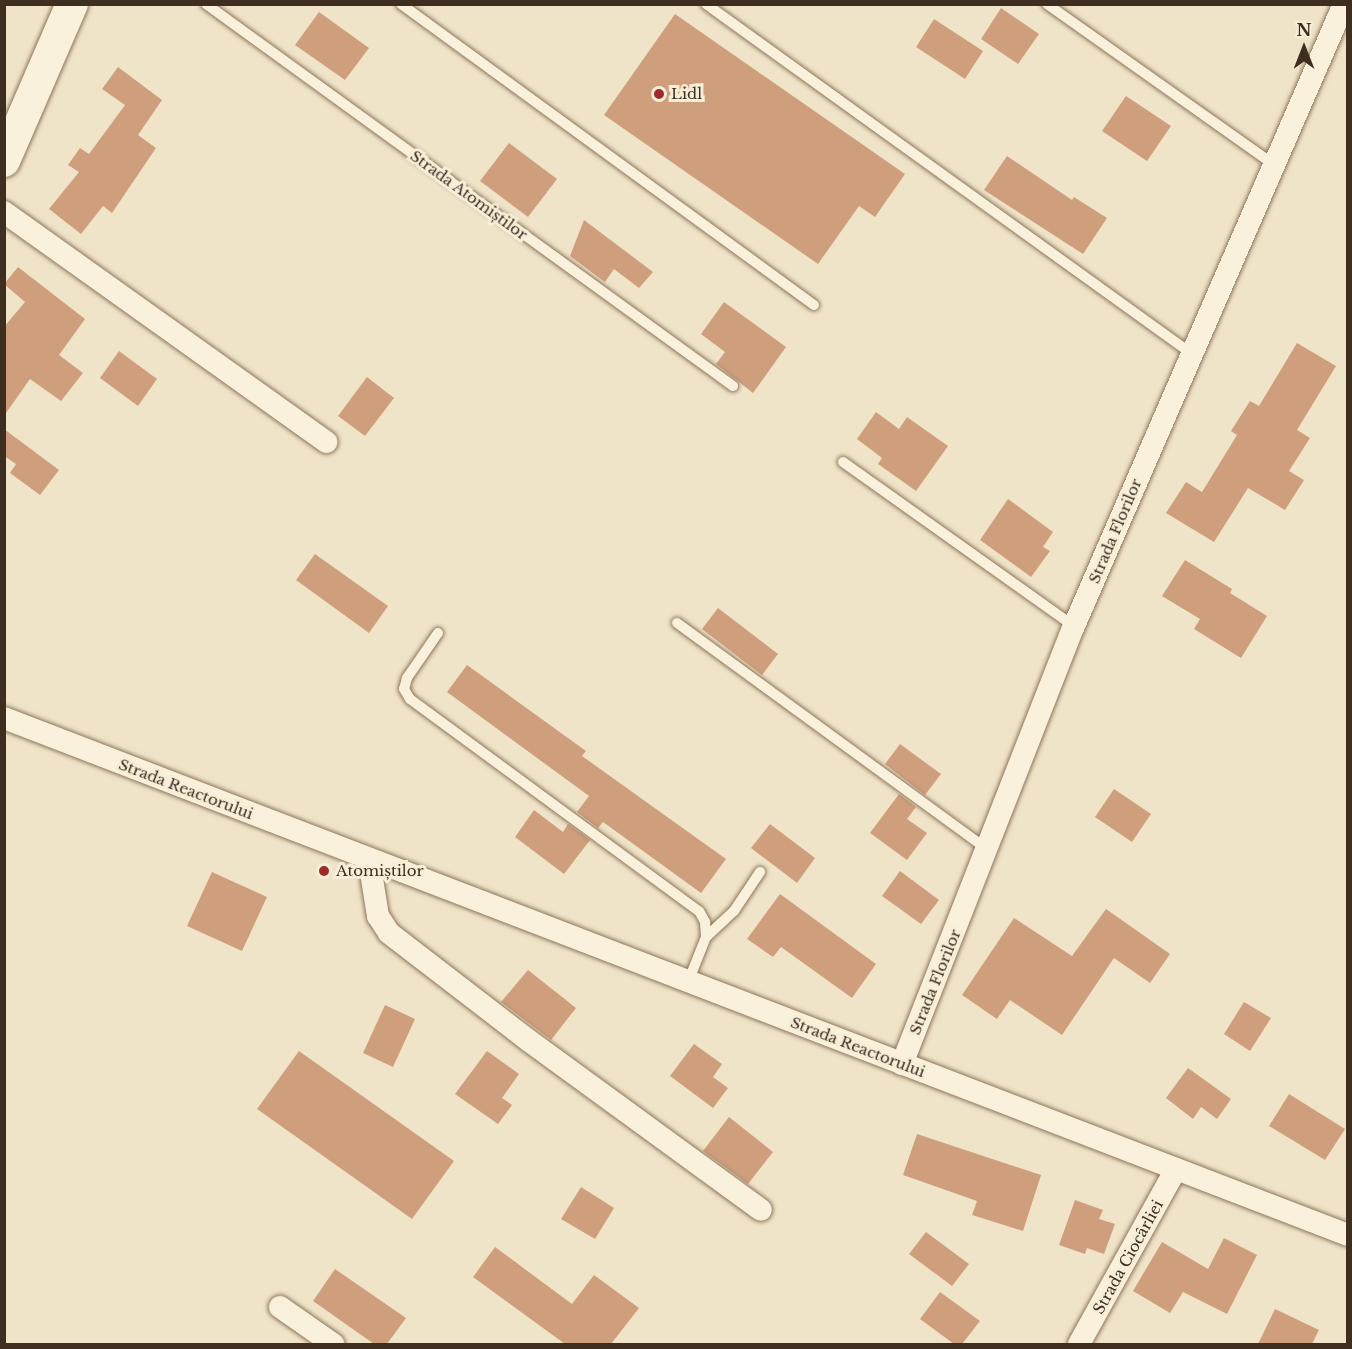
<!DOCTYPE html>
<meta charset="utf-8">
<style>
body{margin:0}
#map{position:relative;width:1352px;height:1349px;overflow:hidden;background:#f0e4c8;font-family:"Libre Baskerville",serif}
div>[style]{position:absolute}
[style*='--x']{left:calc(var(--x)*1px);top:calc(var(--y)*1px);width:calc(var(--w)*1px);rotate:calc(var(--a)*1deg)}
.building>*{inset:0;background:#cf9f7d}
.roads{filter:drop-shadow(0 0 2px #8d765c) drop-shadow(0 0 2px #8d765c)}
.service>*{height:10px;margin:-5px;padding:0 5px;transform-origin:5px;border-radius:5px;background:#faf1dc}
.minor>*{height:22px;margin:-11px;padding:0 11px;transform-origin:11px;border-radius:11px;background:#faf1dc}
.secondary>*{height:32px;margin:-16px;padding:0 16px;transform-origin:16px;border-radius:16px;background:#faf1dc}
.dots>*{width:16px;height:16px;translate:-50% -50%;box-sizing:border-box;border:3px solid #f7eed8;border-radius:50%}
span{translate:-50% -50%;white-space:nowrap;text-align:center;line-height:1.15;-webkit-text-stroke:6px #f7eed8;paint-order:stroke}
.poi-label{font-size:15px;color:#3d2e20}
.left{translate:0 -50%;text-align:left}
.street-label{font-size:15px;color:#3d2e20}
.frame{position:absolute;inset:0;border:6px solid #3d2e20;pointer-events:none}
.north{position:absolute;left:1274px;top:18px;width:60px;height:60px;-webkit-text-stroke:4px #f7eed8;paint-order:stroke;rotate:0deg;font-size:16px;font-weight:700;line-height:24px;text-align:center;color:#3d2e20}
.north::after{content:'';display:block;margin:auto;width:21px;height:27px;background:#3d2e20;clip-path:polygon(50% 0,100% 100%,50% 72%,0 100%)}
</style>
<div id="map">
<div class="building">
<div style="clip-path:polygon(1001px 8px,1039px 34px,1018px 64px,981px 39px)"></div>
<div style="clip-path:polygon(319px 12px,369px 48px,345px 80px,295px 45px)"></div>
<div style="clip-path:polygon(675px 14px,905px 174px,875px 217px,859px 206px,818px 264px,604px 115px)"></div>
<div style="clip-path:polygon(934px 19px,983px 51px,965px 79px,916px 47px)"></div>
<div style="clip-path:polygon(118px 67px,162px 100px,138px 135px,156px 148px,112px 213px,103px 206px,81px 234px,49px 209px,79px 172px,68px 165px,80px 148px,89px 154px,125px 105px,102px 89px)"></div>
<div style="clip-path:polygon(1126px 96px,1171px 126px,1147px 161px,1102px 131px)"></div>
<div style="clip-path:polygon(509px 143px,557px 179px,528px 217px,480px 181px)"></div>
<div style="clip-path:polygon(1007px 156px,1072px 200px,1074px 197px,1107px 218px,1083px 254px,984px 190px)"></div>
<div style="clip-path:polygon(584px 220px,653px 272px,639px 288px,614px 269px,605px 282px,570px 256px)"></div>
<div style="clip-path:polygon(18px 267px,85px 319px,59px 355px,83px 373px,61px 401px,30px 379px,4px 416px,4px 327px,25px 302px,4px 284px)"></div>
<div style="clip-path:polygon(724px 302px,786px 347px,753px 393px,716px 364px,725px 352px,701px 334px)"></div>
<div style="clip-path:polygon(1297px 343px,1336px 366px,1297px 430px,1310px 438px,1289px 471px,1304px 480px,1285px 510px,1248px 488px,1214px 542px,1166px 513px,1186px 482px,1202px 492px,1237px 435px,1231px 431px,1250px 401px,1259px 406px)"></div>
<div style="clip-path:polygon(119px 351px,157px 379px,138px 406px,100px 378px)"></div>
<div style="clip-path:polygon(367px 377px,394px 398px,365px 436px,338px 416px)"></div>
<div style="clip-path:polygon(876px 412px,899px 429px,907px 417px,948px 446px,916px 491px,878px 464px,882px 458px,857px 439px)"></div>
<div style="clip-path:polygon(4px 429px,59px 470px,40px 495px,10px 473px,16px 464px,4px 456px)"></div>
<div style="clip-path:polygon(1008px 499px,1053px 532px,1043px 547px,1050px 551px,1031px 577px,980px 540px)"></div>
<div style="clip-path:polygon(315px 554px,388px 606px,369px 633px,296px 580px)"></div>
<div style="clip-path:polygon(1185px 560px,1232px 589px,1230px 593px,1267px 616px,1241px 658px,1194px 629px,1200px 619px,1162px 596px)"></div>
<div style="clip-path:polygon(718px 608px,778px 654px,762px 675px,702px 629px)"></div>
<div style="clip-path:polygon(467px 665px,586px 751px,582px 756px,726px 859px,701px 893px,603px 822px,598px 828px,577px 812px,589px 796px,447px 692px)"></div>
<div style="clip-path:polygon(900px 744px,941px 774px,925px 795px,885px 764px)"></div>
<div style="clip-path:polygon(1114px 789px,1151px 814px,1132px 842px,1095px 817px)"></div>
<div style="clip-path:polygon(899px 794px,916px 807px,907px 819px,927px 833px,907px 860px,870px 833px)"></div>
<div style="clip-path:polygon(534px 810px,563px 832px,568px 824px,590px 840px,564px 874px,515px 837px)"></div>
<div style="clip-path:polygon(770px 824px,815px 858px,797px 883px,751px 848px)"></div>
<div style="clip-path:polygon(900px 871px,939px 900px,921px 924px,882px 896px)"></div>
<div style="clip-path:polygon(212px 872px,267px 897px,242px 951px,187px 926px)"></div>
<div style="clip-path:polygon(780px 894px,876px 964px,852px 998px,781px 947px,773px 957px,747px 939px)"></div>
<div style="clip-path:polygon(1106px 909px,1170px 954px,1150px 983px,1114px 958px,1062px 1035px,1010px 1000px,997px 1019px,962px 995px,1014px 918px,1072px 956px)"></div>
<div style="clip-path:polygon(528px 970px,576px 1008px,551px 1040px,501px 1002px)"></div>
<div style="clip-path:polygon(1244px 1002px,1271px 1018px,1250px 1051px,1224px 1034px)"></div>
<div style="clip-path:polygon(385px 1005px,415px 1019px,393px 1067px,363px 1053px)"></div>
<div style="clip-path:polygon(694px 1044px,722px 1064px,713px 1077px,728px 1088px,713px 1108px,670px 1076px)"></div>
<div style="clip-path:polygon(299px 1051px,454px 1161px,412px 1219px,257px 1109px)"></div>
<div style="clip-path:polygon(487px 1051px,519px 1074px,502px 1098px,512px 1105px,498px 1124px,455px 1094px)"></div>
<div style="clip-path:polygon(1188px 1068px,1231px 1099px,1217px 1119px,1201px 1107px,1193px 1119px,1166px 1098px)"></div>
<div style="clip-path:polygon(1289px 1094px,1345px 1129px,1325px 1160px,1269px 1126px)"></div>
<div style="clip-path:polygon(729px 1117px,773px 1152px,748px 1184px,703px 1151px)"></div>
<div style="clip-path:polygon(917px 1134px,1041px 1175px,1023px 1231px,972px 1215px,977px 1201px,903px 1175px)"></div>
<div style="clip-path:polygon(581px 1187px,614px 1208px,595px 1239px,561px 1219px)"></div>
<div style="clip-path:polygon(1075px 1200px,1103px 1210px,1099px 1219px,1115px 1224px,1104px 1254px,1087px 1248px,1085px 1254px,1059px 1245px)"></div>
<div style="clip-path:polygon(926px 1232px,969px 1264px,952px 1286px,909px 1254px)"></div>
<div style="clip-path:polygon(1224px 1238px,1257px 1255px,1227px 1314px,1183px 1292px,1170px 1313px,1133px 1291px,1162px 1242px,1208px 1269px)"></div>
<div style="clip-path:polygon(495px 1247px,572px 1304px,594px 1275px,639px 1308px,611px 1344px,565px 1344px,473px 1277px)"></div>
<div style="clip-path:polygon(335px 1269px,406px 1318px,387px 1344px,374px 1344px,313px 1301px)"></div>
<div style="clip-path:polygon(940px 1292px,980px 1321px,962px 1344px,954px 1344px,920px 1319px)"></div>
<div style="clip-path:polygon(1275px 1309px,1319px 1330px,1312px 1344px,1258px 1344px)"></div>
</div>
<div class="roads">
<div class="service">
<div style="--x:206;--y:4;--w:651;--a:35.94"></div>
<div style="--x:401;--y:4;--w:511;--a:36.09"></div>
<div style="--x:706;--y:4;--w:599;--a:35.76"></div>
<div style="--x:1047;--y:4;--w:278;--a:35.3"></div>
<div style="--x:843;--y:462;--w:283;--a:35.4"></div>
<div style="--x:677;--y:623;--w:384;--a:36.1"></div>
<div style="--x:438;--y:633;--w:55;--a:124.6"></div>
<div style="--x:407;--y:678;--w:11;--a:105"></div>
<div style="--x:404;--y:689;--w:12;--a:59"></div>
<div style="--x:410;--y:699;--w:358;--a:36.3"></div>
<div style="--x:699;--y:911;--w:13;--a:61"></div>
<div style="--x:705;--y:922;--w:15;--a:86"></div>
<div style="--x:706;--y:937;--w:48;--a:111.8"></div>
<div style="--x:706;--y:937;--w:38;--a:-43"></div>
<div style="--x:734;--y:911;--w:47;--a:-56.3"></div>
</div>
<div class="minor">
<div style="--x:4;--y:212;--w:396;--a:35.5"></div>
<div style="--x:4;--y:718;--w:1440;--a:21.04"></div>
<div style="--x:369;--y:860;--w:57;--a:80.9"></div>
<div style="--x:378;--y:916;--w:20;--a:57"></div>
<div style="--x:389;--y:933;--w:175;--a:37.6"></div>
<div style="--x:528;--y:1040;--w:288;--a:36.1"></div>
<div style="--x:902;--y:1064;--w:471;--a:-68.6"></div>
<div style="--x:1074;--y:626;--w:678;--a:-66.54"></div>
<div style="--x:280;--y:1307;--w:65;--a:34.9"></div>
<div style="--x:1079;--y:1344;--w:200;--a:-61"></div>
</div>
<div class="secondary">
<div style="--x:4;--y:161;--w:171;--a:-66.6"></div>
</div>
</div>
<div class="dots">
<div style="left:659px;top:94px;background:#9e2a2b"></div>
<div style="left:324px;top:871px;background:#9e2a2b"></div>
</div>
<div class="poi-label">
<span class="left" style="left:671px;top:94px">Lidl</span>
<span class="left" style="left:336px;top:871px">Atomiștilor</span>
</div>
<div class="street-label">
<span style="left:469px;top:195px;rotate:36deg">Strada Atomiștilor</span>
<span style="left:1115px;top:531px;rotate:-67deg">Strada Florilor</span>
<span style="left:186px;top:789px;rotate:21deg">Strada Reactorului</span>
<span style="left:935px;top:982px;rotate:-68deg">Strada Florilor</span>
<span style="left:858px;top:1047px;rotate:21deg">Strada Reactorului</span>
<span style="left:1128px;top:1257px;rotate:-61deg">Strada Ciocârliei</span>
</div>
<div class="frame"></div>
<div class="north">N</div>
</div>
